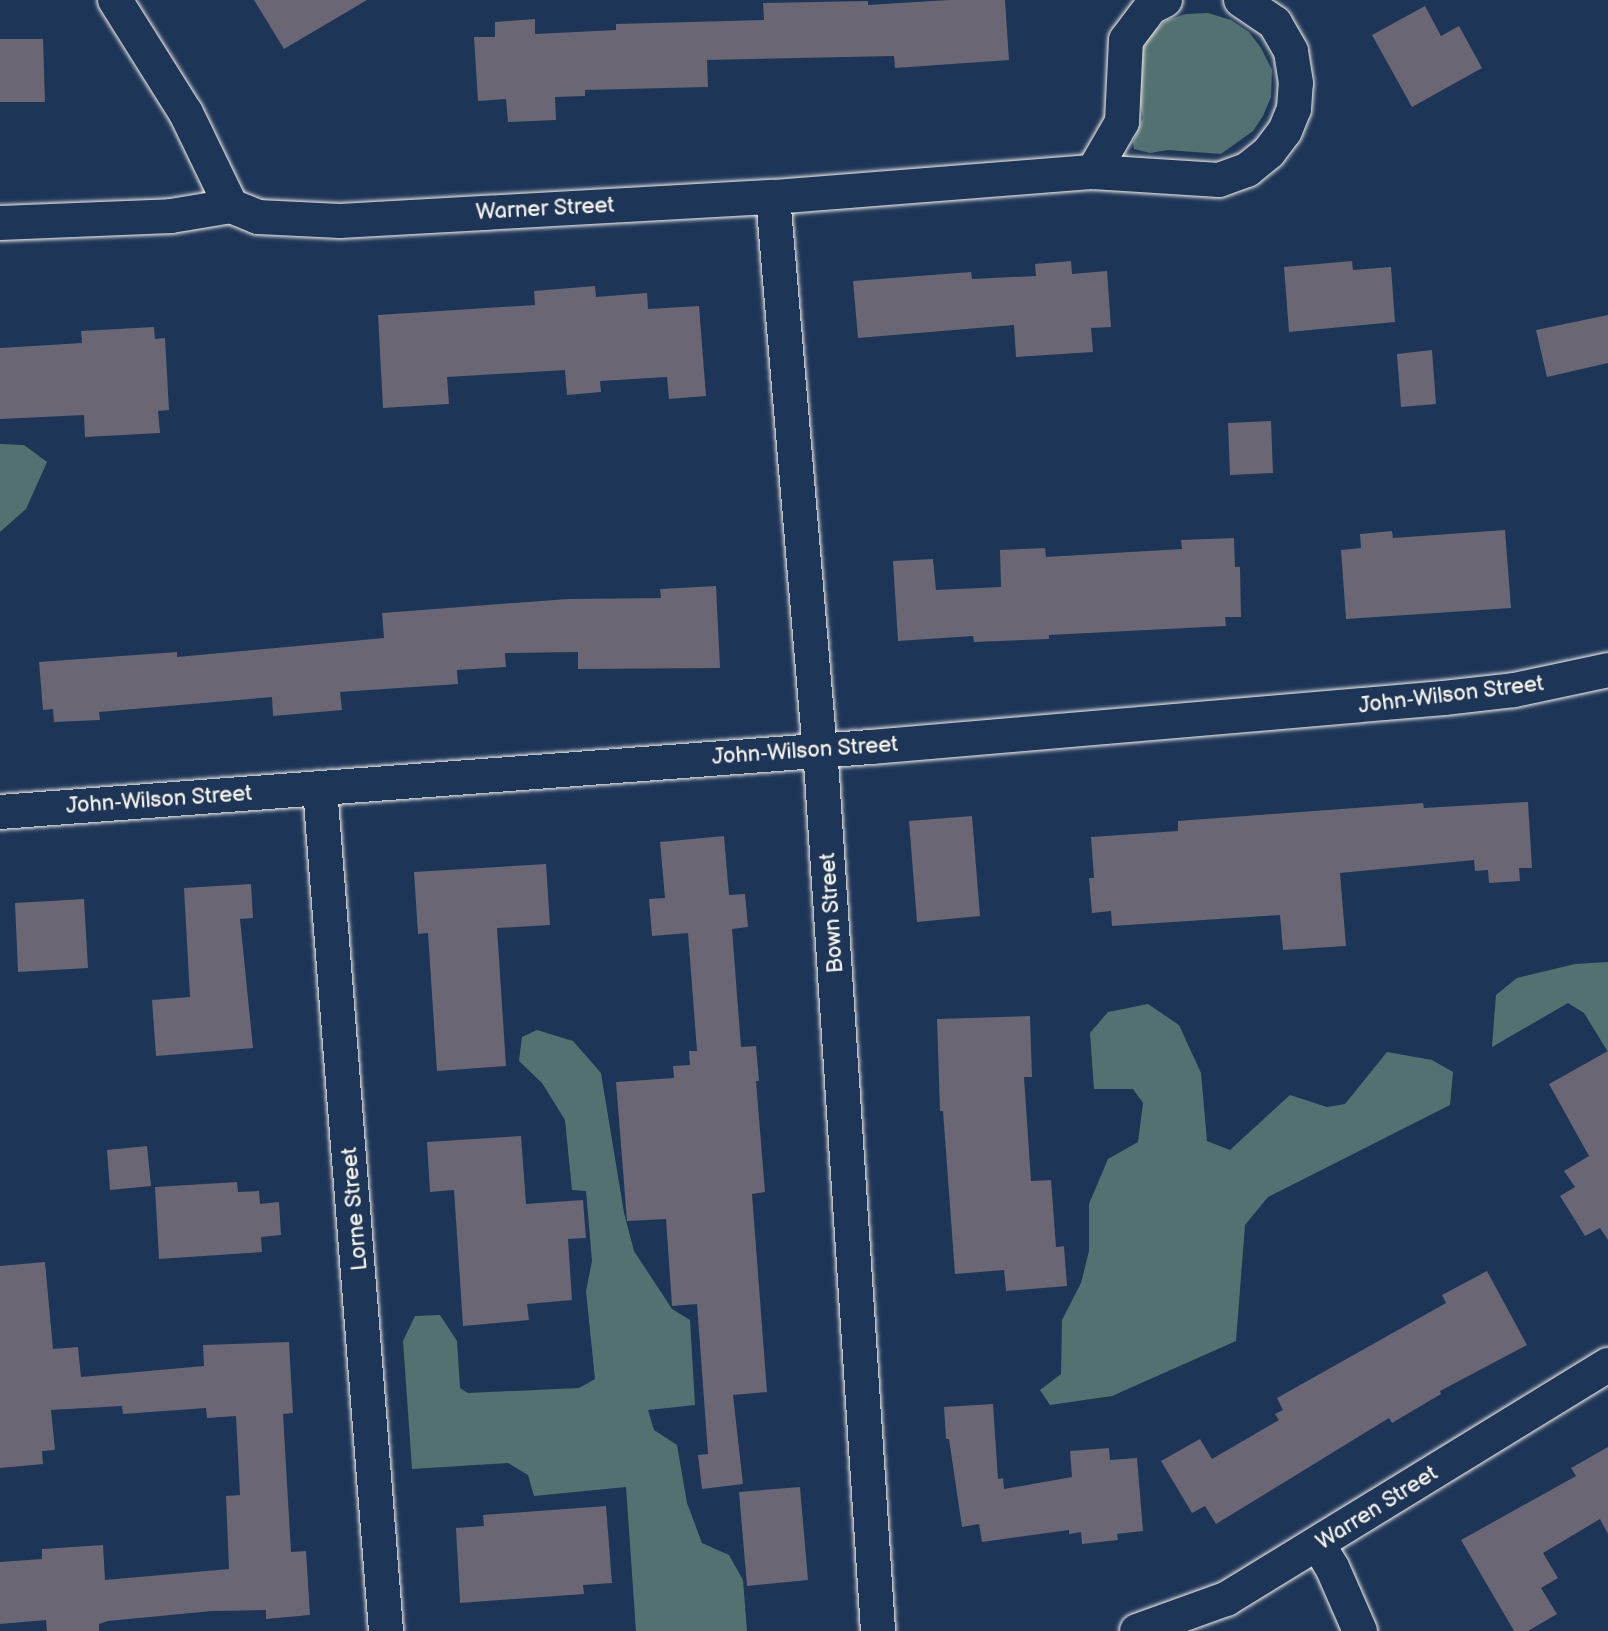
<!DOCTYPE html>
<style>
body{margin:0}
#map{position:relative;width:1608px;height:1631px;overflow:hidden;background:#1d3557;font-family:"Balsamiq Sans",sans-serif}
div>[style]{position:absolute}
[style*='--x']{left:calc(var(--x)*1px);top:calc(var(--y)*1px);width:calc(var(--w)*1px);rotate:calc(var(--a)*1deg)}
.green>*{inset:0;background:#537170}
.building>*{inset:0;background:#6a6674}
.roads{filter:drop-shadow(0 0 2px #f4f1e8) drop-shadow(0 0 2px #f4f1e8)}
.minor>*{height:34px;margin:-17px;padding:0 17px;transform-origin:17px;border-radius:17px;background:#1d3557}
span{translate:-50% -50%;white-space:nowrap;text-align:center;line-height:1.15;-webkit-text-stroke:8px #1d3557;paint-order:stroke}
.street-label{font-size:22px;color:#f4f1e8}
</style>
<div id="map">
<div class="green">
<div style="clip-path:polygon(1208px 13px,1231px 20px,1249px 32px,1261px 48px,1272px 70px,1271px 97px,1263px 116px,1253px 131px,1221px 154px,1168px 150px,1150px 153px,1134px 149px,1133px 142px,1143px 118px,1139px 96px,1140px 56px,1149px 35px,1167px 20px,1186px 14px)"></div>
<div style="clip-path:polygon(0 444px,24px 445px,47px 462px,26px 509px,0 532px)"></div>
<div style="clip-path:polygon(1608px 962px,1608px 1052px,1584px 1013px,1568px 1003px,1492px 1047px,1496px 995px,1517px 978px,1575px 964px)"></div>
<div style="clip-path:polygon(1148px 1004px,1179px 1025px,1201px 1073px,1207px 1141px,1230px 1150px,1290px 1095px,1327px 1107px,1345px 1104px,1387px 1052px,1432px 1060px,1453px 1072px,1450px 1105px,1268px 1197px,1245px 1225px,1236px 1341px,1112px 1396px,1050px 1405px,1040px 1390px,1061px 1374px,1062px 1320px,1081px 1283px,1089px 1251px,1089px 1204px,1108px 1159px,1138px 1142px,1143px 1103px,1133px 1089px,1094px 1089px,1090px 1033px,1108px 1012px)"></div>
<div style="clip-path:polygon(537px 1030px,573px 1041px,601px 1073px,624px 1213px,634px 1251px,672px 1309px,690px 1320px,695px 1405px,648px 1410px,654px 1430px,677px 1445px,687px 1503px,702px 1543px,729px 1555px,743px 1580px,747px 1631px,636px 1631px,626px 1487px,534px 1496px,528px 1475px,508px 1463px,412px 1469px,403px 1341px,415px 1316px,440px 1315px,457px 1341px,460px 1388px,468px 1393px,579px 1388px,595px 1379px,586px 1291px,592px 1261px,586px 1191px,572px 1190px,565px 1120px,542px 1083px,519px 1061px,522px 1037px)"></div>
</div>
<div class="building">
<div style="clip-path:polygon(254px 0,367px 0,284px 49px)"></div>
<div style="clip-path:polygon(949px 0,1005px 0,1009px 60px,895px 68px,894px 56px,707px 60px,708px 87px,585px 90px,585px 96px,555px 97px,556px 120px,508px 122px,506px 99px,478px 101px,474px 37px,495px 37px,495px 22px,535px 19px,535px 34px,616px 30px,616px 24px,764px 20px,763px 3px,868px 1px,868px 5px)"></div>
<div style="clip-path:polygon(1425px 6px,1441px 36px,1459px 26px,1482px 68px,1412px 107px,1372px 35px)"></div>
<div style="clip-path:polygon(0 39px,43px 39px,45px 102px,0 102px)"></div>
<div style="clip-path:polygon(1071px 261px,1072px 274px,1107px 271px,1111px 327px,1091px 328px,1093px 352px,1016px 357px,1014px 325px,858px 338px,853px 281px,971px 272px,972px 279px,1036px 276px,1035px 264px)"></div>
<div style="clip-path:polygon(1352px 261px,1353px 270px,1391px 267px,1395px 322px,1289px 332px,1284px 267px)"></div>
<div style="clip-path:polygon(595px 286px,596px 297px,647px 293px,648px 309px,699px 306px,706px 396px,669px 399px,667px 377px,600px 381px,601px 392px,567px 395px,565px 370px,447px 377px,449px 404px,383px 408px,378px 315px,535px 305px,534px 291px)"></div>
<div style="clip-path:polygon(1608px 315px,1608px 363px,1547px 377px,1536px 330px)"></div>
<div style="clip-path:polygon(154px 327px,155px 339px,165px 338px,169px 410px,158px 411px,160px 433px,85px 437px,84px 415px,0 419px,0 348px,82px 343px,81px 331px)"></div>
<div style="clip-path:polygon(1432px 350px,1436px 404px,1401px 407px,1397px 354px)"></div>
<div style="clip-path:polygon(1271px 421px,1273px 473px,1230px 475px,1228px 423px)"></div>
<div style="clip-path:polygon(1505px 530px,1511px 608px,1346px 619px,1341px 550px,1361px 548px,1360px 534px,1392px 531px,1393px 538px)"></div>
<div style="clip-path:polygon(1234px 538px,1235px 567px,1240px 567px,1241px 617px,1225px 617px,1226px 626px,1049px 635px,1049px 639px,974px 642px,973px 636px,898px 641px,893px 561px,933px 559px,936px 590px,1001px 587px,1000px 550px,1045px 548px,1046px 557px,1182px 549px,1181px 540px)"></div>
<div style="clip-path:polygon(716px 586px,720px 668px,578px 669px,578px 652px,505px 653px,506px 667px,457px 670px,458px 684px,340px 692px,342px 710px,273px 716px,272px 697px,99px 712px,100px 720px,54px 722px,53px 709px,43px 710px,39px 662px,177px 652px,177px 657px,384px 638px,382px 613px,568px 599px,661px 598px,660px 589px)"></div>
<div style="clip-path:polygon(1528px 802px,1532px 868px,1519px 868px,1520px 881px,1489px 883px,1488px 870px,1475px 871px,1474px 860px,1340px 873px,1346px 946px,1283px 950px,1280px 915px,1112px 926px,1111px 911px,1092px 913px,1089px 878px,1094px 878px,1091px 837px,1178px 831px,1178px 821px,1423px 803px,1424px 808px)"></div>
<div style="clip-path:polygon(972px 816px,980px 916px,917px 922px,909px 821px)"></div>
<div style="clip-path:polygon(724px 836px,729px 895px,745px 894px,748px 927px,732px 929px,741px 1047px,756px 1046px,759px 1081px,756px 1081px,765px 1192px,752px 1194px,767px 1392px,733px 1395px,743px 1484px,702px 1489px,698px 1455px,708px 1454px,697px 1304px,672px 1306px,666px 1219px,627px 1221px,616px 1082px,674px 1078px,673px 1066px,690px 1065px,689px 1051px,697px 1051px,688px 933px,652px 936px,649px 899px,665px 898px,660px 842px)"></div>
<div style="clip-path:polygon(546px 864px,550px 925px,497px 928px,506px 1066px,437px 1071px,428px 933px,418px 934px,414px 872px)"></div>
<div style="clip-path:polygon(251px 884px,253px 918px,240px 919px,253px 1048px,156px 1056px,152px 1000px,190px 997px,184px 888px)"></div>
<div style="clip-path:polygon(84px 899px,88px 968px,18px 972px,15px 903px)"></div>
<div style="clip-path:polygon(1030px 1016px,1032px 1077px,1024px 1077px,1031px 1181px,1051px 1180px,1056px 1247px,1064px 1246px,1067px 1286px,1006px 1291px,1004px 1270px,955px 1274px,943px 1111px,940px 1111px,937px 1019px)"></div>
<div style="clip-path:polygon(1608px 1051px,1608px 1240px,1600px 1228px,1585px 1236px,1560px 1196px,1575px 1187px,1564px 1171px,1589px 1156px,1549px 1084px)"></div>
<div style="clip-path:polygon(521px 1136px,526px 1204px,583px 1200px,586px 1238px,568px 1239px,572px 1300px,527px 1304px,529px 1320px,463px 1326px,454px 1190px,430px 1192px,427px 1142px)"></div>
<div style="clip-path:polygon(147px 1146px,151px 1186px,110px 1190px,107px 1150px)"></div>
<div style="clip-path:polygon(237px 1182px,238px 1192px,259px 1191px,260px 1204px,279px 1202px,281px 1235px,261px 1237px,262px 1252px,159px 1259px,155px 1187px)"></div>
<div style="clip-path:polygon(45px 1262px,53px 1349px,78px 1347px,81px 1377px,204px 1366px,203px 1345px,289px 1342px,293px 1413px,283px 1414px,291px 1552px,306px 1551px,310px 1615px,266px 1619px,266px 1610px,212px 1611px,108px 1621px,99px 1624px,99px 1631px,47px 1631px,46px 1620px,0 1624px,0 1562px,42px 1559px,42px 1549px,103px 1545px,105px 1580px,229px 1569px,226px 1496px,240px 1495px,236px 1416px,207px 1418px,206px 1408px,123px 1414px,122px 1406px,51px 1410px,55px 1450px,42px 1451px,43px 1464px,0 1468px,0 1266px)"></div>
<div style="clip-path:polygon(1487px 1271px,1527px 1345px,1440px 1391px,1441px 1394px,1392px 1423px,1389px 1418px,1216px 1524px,1205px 1506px,1192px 1513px,1161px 1461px,1200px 1439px,1212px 1459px,1279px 1420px,1275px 1414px,1283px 1410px,1277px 1398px,1446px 1303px,1442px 1295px)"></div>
<div style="clip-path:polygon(993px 1404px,998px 1479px,1003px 1478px,1004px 1489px,1072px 1477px,1070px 1451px,1109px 1448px,1110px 1460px,1137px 1458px,1143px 1531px,1117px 1534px,1118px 1540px,1082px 1544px,1081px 1532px,1069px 1534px,1069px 1530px,982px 1542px,979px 1524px,962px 1527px,949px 1439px,946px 1439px,944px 1407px)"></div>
<div style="clip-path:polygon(1608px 1447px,1608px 1534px,1600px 1519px,1543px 1553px,1558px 1578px,1541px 1588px,1557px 1614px,1528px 1631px,1514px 1631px,1461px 1540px,1576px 1476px,1571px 1468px)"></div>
<div style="clip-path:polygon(800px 1487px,808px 1580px,747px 1586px,739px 1492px)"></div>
<div style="clip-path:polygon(606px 1506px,612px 1583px,583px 1585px,584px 1594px,460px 1603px,456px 1528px,484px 1526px,483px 1515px)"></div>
</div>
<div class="roads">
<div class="minor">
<div style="--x:115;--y:0;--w:133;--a:57.9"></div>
<div style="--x:186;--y:113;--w:103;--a:64.2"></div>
<div style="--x:1165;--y:0;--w:16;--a:153"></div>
<div style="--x:1151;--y:7;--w:41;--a:127.1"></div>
<div style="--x:1126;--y:40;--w:82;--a:92.8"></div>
<div style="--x:1122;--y:122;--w:58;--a:120.1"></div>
<div style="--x:1093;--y:172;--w:126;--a:3.6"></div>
<div style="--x:1219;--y:180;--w:30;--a:-20"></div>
<div style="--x:1247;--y:170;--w:28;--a:-39"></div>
<div style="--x:1269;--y:152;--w:26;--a:-53"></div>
<div style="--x:1285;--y:131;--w:24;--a:-68"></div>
<div style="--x:1294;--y:109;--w:26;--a:-86"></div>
<div style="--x:1296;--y:83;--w:32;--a:-99"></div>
<div style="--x:1291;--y:51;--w:32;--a:-120"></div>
<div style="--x:1275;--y:23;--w:41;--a:-145.9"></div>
<div style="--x:773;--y:197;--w:581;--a:85.16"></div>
<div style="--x:822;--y:776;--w:857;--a:86.25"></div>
<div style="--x:0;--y:223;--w:171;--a:-2.3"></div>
<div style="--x:171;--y:216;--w:61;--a:-9.5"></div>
<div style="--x:231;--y:206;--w:29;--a:22"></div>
<div style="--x:258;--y:217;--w:82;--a:2.8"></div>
<div style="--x:340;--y:221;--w:434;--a:-3.2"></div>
<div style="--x:773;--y:197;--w:321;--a:-4.5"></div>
<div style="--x:320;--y:788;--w:846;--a:85.52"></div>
<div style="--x:0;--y:812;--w:873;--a:-4.27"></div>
<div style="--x:871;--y:747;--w:575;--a:-4.89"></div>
<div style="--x:1444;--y:698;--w:70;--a:-6.5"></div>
<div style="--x:1514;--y:690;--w:96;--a:-12"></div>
<div style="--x:1318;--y:1544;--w:27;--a:59"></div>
<div style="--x:1332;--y:1567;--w:70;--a:66.4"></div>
<div style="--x:1137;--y:1631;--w:95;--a:-19.8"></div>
<div style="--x:1226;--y:1599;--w:448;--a:-31.5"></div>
</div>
</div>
<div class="street-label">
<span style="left:545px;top:209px;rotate:-3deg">Warner Street</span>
<span style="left:1451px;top:695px;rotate:-7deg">John-Wilson Street</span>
<span style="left:805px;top:751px;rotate:-4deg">John-Wilson Street</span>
<span style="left:159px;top:800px;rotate:-4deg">John-Wilson Street</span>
<span style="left:832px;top:913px;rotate:-94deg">Bown Street</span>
<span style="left:355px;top:1209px;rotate:-95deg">Lorne Street</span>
<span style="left:1377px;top:1508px;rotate:-32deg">Warren Street</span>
</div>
</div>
